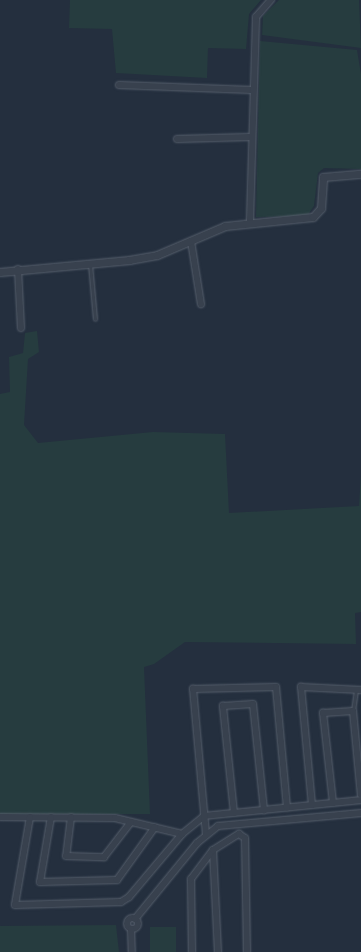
<!DOCTYPE html>
<style>
body{margin:0}
#map{position:relative;width:361px;height:952px;overflow:hidden;background:#242f3e;font-family:"Titillium Web",sans-serif}
div>[style]{position:absolute}
[style*='--x']{left:calc(var(--x)*1px);top:calc(var(--y)*1px);width:calc(var(--w)*1px);rotate:calc(var(--a)*1deg)}
.green>*{inset:0;background:#263c3f}
.roads{filter:drop-shadow(0 0 1px #565f6c) drop-shadow(0 0 1px #565f6c)}
.service>*{height:3px;margin:-1.5px;padding:0 1.5px;transform-origin:1.5px;border-radius:1.5px;background:#38414e}
.minor>*{height:6px;margin:-3px;padding:0 3px;transform-origin:3px;border-radius:3px;background:#38414e}
.minor>.ring{margin:-3px;padding:0;box-sizing:content-box;background:none;border:6px solid #38414e;border-radius:50%}
.tertiary>*{height:7px;margin:-3.5px;padding:0 3.5px;transform-origin:3.5px;border-radius:3.5px;background:#38414e}
span{translate:-50% -50%;white-space:nowrap;text-align:center;line-height:1.15;-webkit-text-stroke:3px #1d2633;paint-order:stroke}
</style>
<div id="map">
<div class="green">
<div style="clip-path:polygon(70px 0,261px 0,249px 14px,246px 49px,208px 48px,207px 78px,116px 73px,112px 29px,69px 28px)"></div>
<div style="clip-path:polygon(279px 0,359px 0,361px 48px,262px 35px,263px 16px)"></div>
<div style="clip-path:polygon(260px 41px,357px 50px,361px 74px,361px 169px,324px 168px,318px 173px,314px 206px,307px 216px,256px 217px)"></div>
<div style="clip-path:polygon(37px 331px,39px 352px,28px 359px,24px 425px,38px 443px,153px 432px,225px 434px,229px 513px,359px 506px,361px 475px,361px 612px,355px 613px,356px 644px,185px 642px,154px 664px,144px 667px,150px 814px,0 814px,0 394px,10px 392px,9px 357px,23px 353px,25px 333px)"></div>
<div style="clip-path:polygon(116px 925px,119px 952px,0 952px,0 926px)"></div>
<div style="clip-path:polygon(150px 927px,176px 927px,176px 952px,150px 952px)"></div>
</div>
<div class="roads">
<div class="service">
<div style="--x:90;--y:264;--w:55;--a:84.8"></div>
<div style="--x:353;--y:711;--w:21;--a:-82"></div>
</div>
<div class="minor">
<div style="--x:119;--y:85;--w:133;--a:2.2"></div>
<div style="--x:177;--y:139;--w:73;--a:-1.6"></div>
<div style="--x:250;--y:221;--w:204;--a:-88.3"></div>
<div style="--x:256;--y:17;--w:23;--a:-49"></div>
<div style="--x:191;--y:241;--w:64;--a:81"></div>
<div style="--x:18;--y:269;--w:59;--a:87.1"></div>
<div style="--x:333;--y:803;--w:91;--a:-96.3"></div>
<div style="--x:323;--y:713;--w:30;--a:-4"></div>
<div style="--x:353;--y:711;--w:84;--a:84.6"></div>
<div style="--x:312;--y:805;--w:119;--a:-95.3"></div>
<div style="--x:301;--y:687;--w:60;--a:2.9"></div>
<div style="--x:234;--y:813;--w:108;--a:-95.9"></div>
<div style="--x:223;--y:706;--w:30;--a:-4"></div>
<div style="--x:253;--y:704;--w:107;--a:84.1"></div>
<div style="--x:0;--y:817;--w:115;--a:0.5"></div>
<div style="--x:115;--y:818;--w:69;--a:13.4"></div>
<div style="--x:30;--y:817;--w:89;--a:99.7"></div>
<div style="--x:15;--y:905;--w:106;--a:-1.6"></div>
<div style="--x:121;--y:902;--w:9;--a:-32"></div>
<div style="--x:129;--y:897;--w:82;--a:-49.9"></div>
<div style="--x:182;--y:834;--w:28;--a:-39"></div>
<div style="--x:204;--y:816;--w:158;--a:-5.8"></div>
<div style="--x:51;--y:817;--w:66;--a:99.6"></div>
<div style="--x:40;--y:882;--w:77;--a:-1.5"></div>
<div style="--x:117;--y:880;--w:65;--a:-54.4"></div>
<div style="--x:71;--y:817;--w:39;--a:97"></div>
<div style="--x:66;--y:856;--w:38;--a:2"></div>
<div style="--x:104;--y:857;--w:44;--a:-52.4"></div>
<div style="--x:206;--y:834;--w:146;--a:-95.1"></div>
<div style="--x:193;--y:689;--w:83;--a:-1.4"></div>
<div style="--x:276;--y:687;--w:121;--a:84.8"></div>
<div style="--x:213;--y:850;--w:102;--a:87.2"></div>
<div class="ring" style="left:126.5px;top:917.5px;width:5px;height:5px"></div>
<div style="--x:135;--y:919;--w:98;--a:-50.8"></div>
<div style="--x:197;--y:843;--w:27;--a:-39"></div>
<div style="--x:218;--y:826;--w:144;--a:-5.2"></div>
<div style="--x:131;--y:929;--w:23;--a:88"></div>
<div style="--x:192;--y:952;--w:73;--a:-90.8"></div>
<div style="--x:191;--y:879;--w:36;--a:-53"></div>
<div style="--x:213;--y:850;--w:31;--a:-32"></div>
<div style="--x:239;--y:834;--w:7;--a:34"></div>
<div style="--x:245;--y:838;--w:114;--a:89"></div>
</div>
<div class="tertiary">
<div style="--x:0;--y:272;--w:130;--a:-5.3"></div>
<div style="--x:129;--y:260;--w:28;--a:-10"></div>
<div style="--x:157;--y:255;--w:74;--a:-23.1"></div>
<div style="--x:225;--y:226;--w:88;--a:-5.8"></div>
<div style="--x:313;--y:217;--w:12;--a:-48"></div>
<div style="--x:321;--y:208;--w:31;--a:-86"></div>
<div style="--x:323;--y:177;--w:38;--a:-5"></div>
</div>
</div>
</div>
